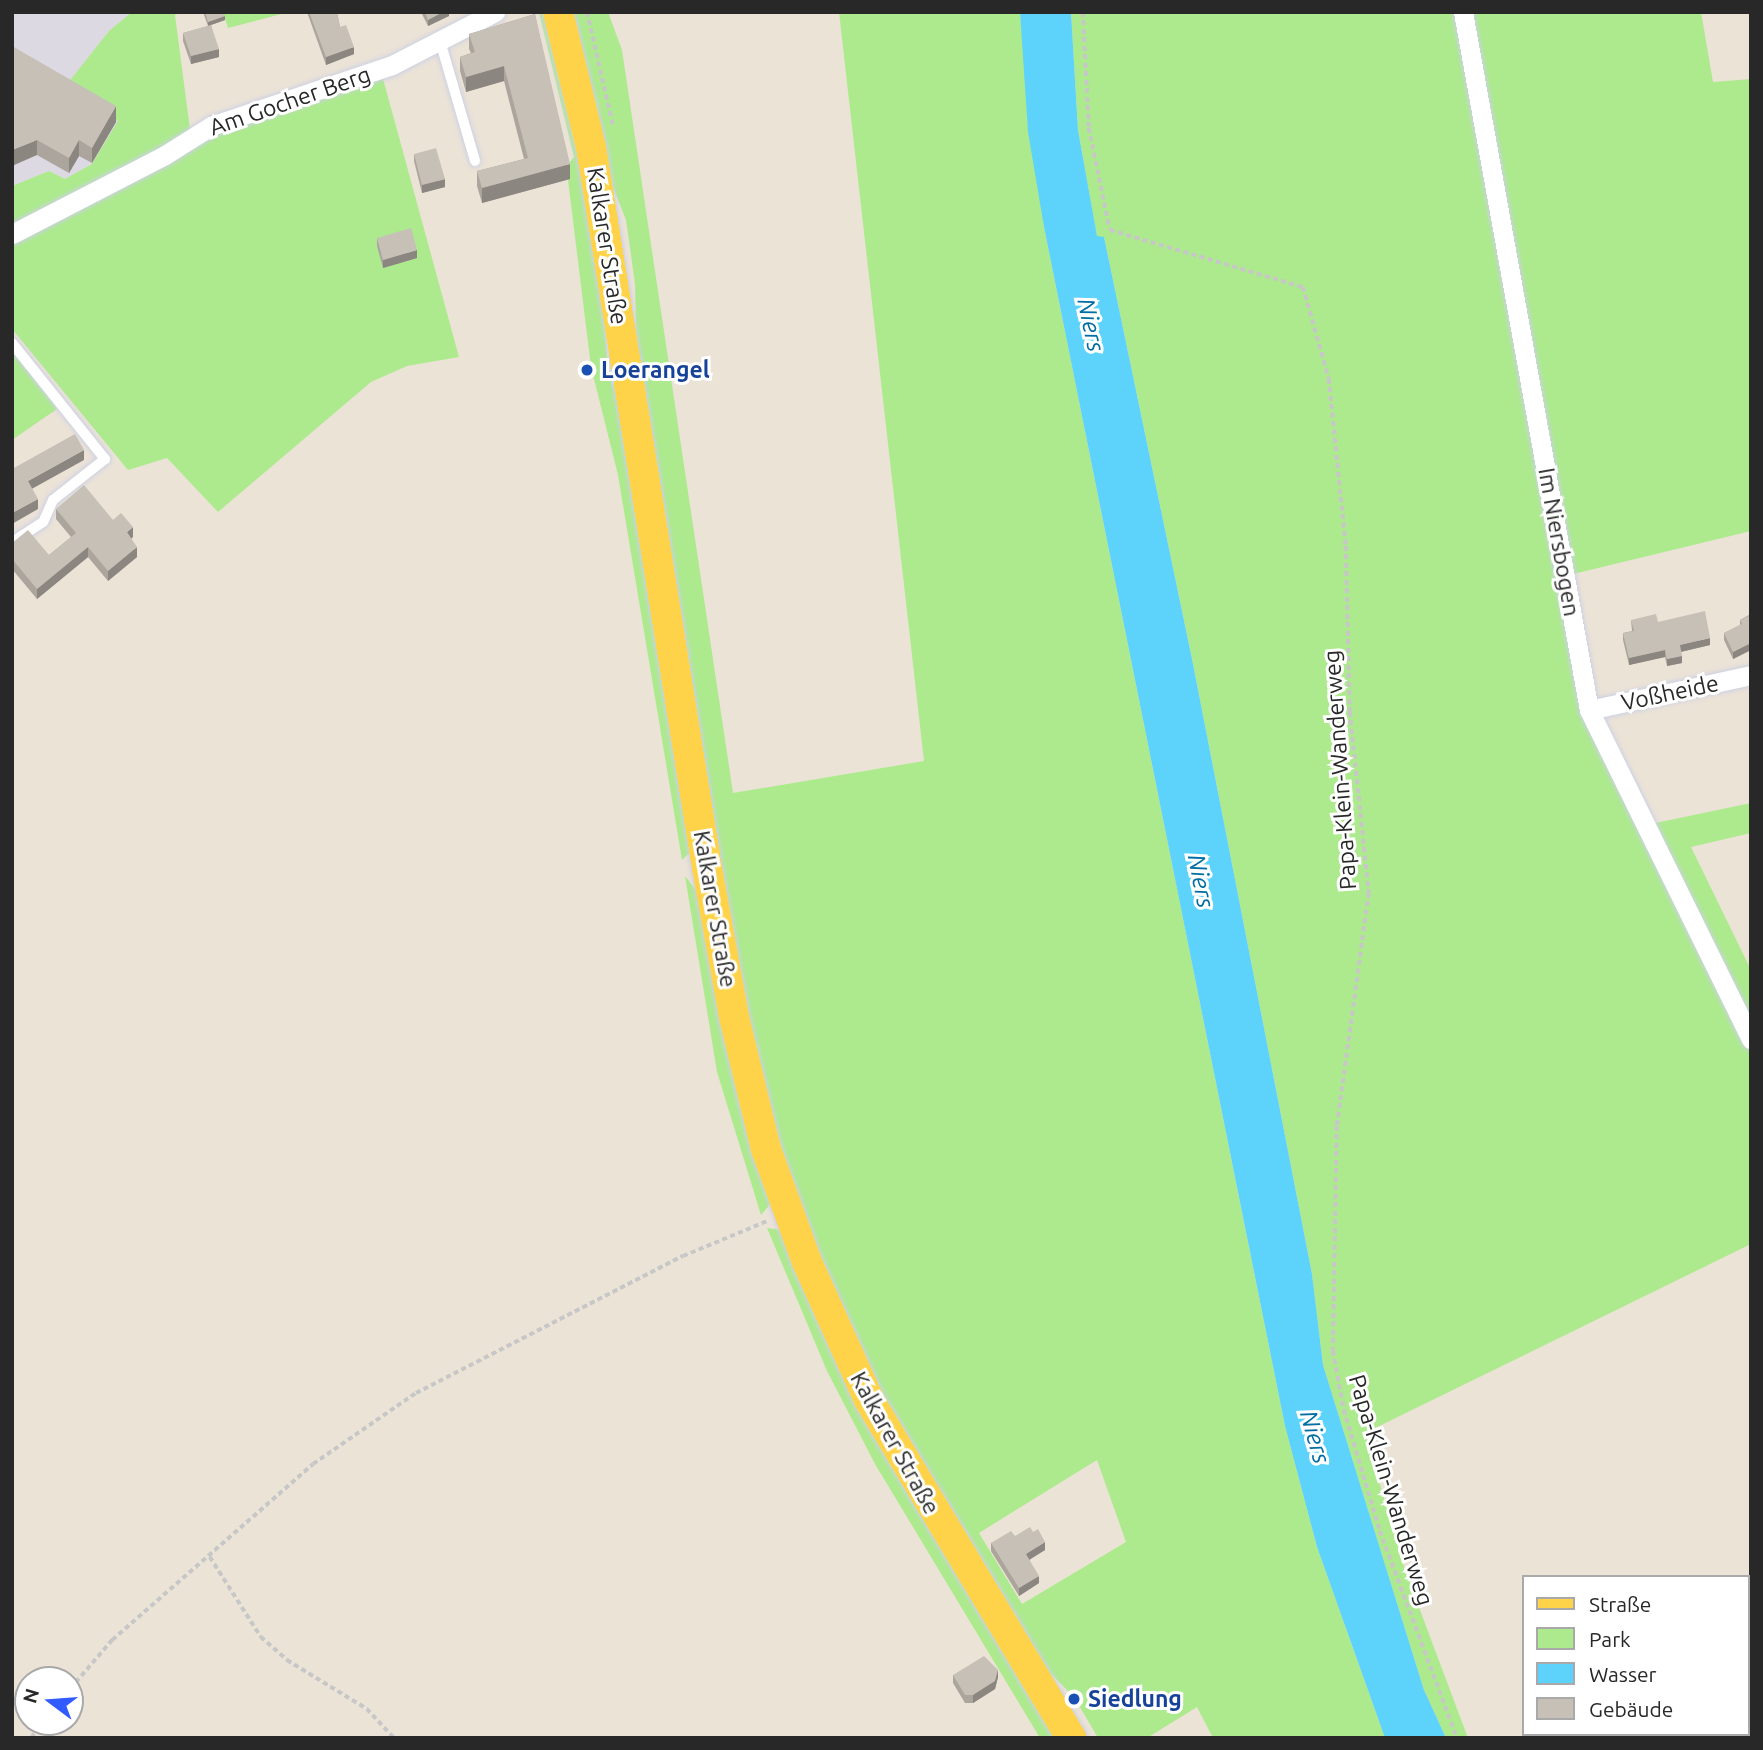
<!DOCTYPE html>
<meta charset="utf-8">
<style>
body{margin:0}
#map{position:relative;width:1763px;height:1750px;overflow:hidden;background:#ece3d7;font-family:Ubuntu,sans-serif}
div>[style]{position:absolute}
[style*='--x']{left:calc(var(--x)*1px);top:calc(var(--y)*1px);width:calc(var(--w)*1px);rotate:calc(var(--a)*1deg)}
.industrial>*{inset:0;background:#dcd9e3}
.green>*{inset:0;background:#adea8d}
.water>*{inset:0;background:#5dd3fb}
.path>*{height:3.5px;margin-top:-1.75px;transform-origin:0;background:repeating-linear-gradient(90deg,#c7c7c7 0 5px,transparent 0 8.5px)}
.roads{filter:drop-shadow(0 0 2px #ccd1e3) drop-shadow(0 0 2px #ccd1e3)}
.lane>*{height:10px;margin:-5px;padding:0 5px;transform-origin:5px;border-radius:5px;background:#fff}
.street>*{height:19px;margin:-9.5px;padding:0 9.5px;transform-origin:9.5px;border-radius:9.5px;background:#fff}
.primary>*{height:30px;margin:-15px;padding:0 15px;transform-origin:15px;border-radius:15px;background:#ffd349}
.wall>*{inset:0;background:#aba59d}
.shaded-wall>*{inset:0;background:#8b8680}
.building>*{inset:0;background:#c7c0b7}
.dots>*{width:19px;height:19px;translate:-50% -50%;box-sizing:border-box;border:4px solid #fff;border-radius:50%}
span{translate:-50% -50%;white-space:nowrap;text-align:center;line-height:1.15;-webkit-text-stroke:6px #fff;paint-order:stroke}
.street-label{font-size:23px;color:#282828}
.transit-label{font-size:23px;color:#164399;font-weight:700}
.left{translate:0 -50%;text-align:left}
.water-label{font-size:24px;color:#006da3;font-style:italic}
.frame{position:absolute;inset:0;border:14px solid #282828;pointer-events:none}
.legend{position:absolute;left:1522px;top:1575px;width:228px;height:161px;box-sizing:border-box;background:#fff;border:2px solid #a9a9a9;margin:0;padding:9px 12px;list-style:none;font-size:21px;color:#282828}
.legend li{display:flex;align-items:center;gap:14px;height:35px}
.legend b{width:35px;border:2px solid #a9a9a9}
.north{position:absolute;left:14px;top:1666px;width:70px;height:70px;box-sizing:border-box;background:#fff;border:2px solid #a9a9a9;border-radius:50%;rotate:286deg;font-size:19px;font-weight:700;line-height:28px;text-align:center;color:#282828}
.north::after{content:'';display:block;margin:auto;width:24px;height:32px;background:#315aff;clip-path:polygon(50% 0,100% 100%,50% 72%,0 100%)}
</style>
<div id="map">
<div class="industrial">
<div style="clip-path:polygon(12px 12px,132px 12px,109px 31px,65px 89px,119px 121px,92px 164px,65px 179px,49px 171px,12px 186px)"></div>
</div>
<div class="green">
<div style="clip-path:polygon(132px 12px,181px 12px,175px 15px,190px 129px,163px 149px,12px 227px,12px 186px,49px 171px,65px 179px,92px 164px,118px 121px,64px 88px,109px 31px)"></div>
<div style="clip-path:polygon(223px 12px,289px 12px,228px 28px)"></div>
<div style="clip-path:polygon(539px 12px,546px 12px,580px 153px,600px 267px,608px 369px,626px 427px,692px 850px,682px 860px,618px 475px,591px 367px,568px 180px,567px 166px,574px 157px)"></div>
<div style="clip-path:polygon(evenodd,571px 12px,608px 12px,622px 50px,733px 793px,924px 761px,839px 12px,1020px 12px,1044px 227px,1285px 1426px,1317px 1547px,1385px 1738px,1213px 1738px,1197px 1707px,1147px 1738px,1098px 1738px,1074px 1697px,1040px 1663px,882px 1398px,825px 1275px,790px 1178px,757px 1065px,703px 765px,636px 331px,635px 284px,626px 220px,609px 177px,571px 12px,1097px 1460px,1126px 1542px,1022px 1604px,979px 1533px,1097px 1460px)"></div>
<div style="clip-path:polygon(1071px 12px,1701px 12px,1713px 82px,1751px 79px,1751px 531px,1565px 576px,1589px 710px,1646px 825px,1751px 803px,1751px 833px,1691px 847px,1751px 970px,1751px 1244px,1365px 1433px,1405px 1570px,1468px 1738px,1446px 1738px,1424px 1690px,1323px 1365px,1312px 1274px,1192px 659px,1104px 237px,1097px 237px,1078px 130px)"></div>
<div style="clip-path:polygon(382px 75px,459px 357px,407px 366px,371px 382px,218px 512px,167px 458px,128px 470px,12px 329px,12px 241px,217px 131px)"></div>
<div style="clip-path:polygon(12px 352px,57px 409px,12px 440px)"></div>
<div style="clip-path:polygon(685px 876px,699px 894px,772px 1202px,761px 1215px,717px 1072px)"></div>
<div style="clip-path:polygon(767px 1228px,783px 1230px,838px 1366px,913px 1503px,1058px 1738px,1040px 1738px,875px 1464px,827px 1371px)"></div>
</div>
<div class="water">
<div style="clip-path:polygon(1020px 12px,1071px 12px,1078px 130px,1097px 236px,1104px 237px,1192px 659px,1312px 1274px,1323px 1365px,1424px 1690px,1446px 1738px,1385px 1738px,1317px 1547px,1285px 1426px,1044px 227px,1028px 132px)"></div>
</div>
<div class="path">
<div style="--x:587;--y:12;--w:116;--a:77"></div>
<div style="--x:1083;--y:12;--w:116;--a:87"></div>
<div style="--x:1089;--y:128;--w:104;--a:78.4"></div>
<div style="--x:1110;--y:230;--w:201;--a:16.5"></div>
<div style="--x:1303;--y:287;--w:96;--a:74.2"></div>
<div style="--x:1329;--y:379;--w:168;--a:84.2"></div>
<div style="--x:1346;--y:546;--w:166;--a:88.6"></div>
<div style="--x:1350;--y:712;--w:182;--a:84"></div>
<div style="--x:1369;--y:893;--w:235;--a:97.8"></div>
<div style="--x:1337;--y:1126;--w:225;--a:91"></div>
<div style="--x:1333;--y:1351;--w:60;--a:79.4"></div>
<div style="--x:1344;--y:1410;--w:126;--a:73.4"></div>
<div style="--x:1380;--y:1531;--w:221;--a:69.6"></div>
<div style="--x:210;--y:1557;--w:95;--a:57.5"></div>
<div style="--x:261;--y:1637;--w:35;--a:41"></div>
<div style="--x:287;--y:1660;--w:94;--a:31.5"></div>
<div style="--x:367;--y:1709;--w:40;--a:47"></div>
<div style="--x:70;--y:1689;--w:65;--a:-49.4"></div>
<div style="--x:112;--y:1640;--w:267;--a:-41.2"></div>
<div style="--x:313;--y:1464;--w:125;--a:-34.6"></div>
<div style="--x:416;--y:1393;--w:300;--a:-27.2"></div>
<div style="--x:683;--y:1256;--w:91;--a:-22.6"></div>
<div style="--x:31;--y:1738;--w:19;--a:-55"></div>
</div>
<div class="roads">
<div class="lane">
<div style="--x:440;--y:41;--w:125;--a:73.7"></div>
<div style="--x:12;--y:343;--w:149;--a:51.3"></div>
<div style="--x:105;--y:459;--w:66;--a:141.7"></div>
<div style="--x:53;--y:500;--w:24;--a:114"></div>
<div style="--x:43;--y:522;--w:37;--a:147"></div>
</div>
<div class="street">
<div style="--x:1463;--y:12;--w:709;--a:79.77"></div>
<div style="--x:1589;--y:710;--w:367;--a:63.8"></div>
<div style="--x:12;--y:234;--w:172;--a:-27.3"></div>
<div style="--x:165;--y:155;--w:54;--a:-32.2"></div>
<div style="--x:211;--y:126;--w:191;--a:-18.6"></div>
<div style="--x:392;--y:65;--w:116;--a:-27.2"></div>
<div style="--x:1589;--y:710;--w:166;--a:-12.2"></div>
</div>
<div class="primary">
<div style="--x:558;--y:12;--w:139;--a:76.3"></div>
<div style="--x:591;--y:147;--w:730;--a:80.86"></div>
<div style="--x:707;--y:868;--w:151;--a:79.7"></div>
<div style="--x:734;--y:1017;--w:136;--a:76.4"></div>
<div style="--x:766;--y:1149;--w:120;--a:70.1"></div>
<div style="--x:807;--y:1262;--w:151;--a:65.8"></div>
<div style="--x:869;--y:1400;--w:394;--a:59.1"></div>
</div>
</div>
<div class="wall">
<div style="clip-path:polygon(203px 12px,223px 12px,225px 20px,211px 25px,219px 57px,191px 64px,183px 41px,183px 33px,208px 26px)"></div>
<div style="clip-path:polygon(307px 12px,337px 12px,340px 27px,354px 54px,326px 65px)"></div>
<div style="clip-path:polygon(421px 12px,449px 12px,449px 16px,428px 26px)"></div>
<div style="clip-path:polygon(535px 14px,570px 179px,482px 203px,477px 186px,477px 171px,524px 159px,504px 81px,466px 92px,460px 71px,460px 57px,471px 53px,469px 49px,469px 34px)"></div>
<div style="clip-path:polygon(12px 46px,116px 122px,92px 163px,79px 156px,69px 173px,37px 155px)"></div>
<div style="clip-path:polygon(414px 154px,445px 187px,422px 193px,414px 161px)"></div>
<div style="clip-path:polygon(377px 238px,417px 258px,383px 268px,377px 246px)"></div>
<div style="clip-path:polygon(56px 509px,113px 520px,133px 537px,131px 538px,137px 557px,108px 581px,88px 557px,37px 599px,12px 569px,12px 543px,49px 555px,71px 537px,56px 519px)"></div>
<div style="clip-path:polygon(1751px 608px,1751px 650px,1733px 659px,1724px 640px,1724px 633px,1740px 625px,1740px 620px,1749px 615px,1749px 609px)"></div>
<div style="clip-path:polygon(1631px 620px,1658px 622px,1710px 645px,1681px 652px,1682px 663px,1667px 666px,1665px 657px,1629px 665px,1623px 640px,1623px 633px,1632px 631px)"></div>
<div style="clip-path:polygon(1015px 1536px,1045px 1550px,1029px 1559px,1039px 1583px,1019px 1596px,991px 1551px,991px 1543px)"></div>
<div style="clip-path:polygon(953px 1675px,998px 1677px,995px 1689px,973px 1703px,965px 1703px,953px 1683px)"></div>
</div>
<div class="shaded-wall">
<div style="clip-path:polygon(443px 12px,449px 12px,449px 16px,428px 26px,428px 20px)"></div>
<div style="clip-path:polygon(225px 16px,225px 20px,208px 26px,208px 22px)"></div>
<div style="clip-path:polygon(354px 47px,354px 54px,326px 65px,326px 57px)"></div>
<div style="clip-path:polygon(219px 49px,219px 57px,191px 64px,191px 56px)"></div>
<div style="clip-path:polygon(504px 66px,504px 81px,466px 92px,466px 77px)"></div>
<div style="clip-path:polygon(116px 106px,116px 122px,92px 163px,92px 148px)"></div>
<div style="clip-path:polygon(37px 140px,37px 155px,12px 166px,12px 150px)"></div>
<div style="clip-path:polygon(79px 140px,79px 156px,69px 173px,69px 158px)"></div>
<div style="clip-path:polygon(570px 164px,570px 179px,482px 203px,482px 188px)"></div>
<div style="clip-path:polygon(445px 179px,445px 187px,422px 193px,422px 185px)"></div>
<div style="clip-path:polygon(417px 250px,417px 258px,383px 268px,383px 260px)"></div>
<div style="clip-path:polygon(84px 450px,84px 460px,28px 491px,28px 481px)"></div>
<div style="clip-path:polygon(38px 499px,38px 509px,12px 524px,12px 513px)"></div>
<div style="clip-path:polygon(133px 527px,133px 537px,127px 542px,127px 532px)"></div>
<div style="clip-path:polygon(88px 547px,88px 557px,37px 599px,37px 589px)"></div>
<div style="clip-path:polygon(137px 547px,137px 557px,108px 581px,108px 571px)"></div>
<div style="clip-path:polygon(1710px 638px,1710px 645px,1680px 652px,1680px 645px)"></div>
<div style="clip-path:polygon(1751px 643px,1751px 650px,1733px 659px,1733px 652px)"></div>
<div style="clip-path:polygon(1665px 650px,1665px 657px,1629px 665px,1629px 658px)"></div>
<div style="clip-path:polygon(1682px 656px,1682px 663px,1667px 666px,1667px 659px)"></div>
<div style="clip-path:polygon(1045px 1542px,1045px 1550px,1026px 1562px,1026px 1554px)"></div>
<div style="clip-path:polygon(1039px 1576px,1039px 1583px,1019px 1596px,1019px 1588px)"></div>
<div style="clip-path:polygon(998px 1670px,998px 1677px,995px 1689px,973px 1703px,973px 1695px)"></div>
</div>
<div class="building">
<div style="clip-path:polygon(205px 12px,223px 12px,225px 16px,208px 22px)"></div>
<div style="clip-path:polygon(309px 12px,337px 12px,340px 27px,346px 25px,354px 47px,326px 57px)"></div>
<div style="clip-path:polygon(425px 12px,443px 12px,428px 20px)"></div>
<div style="clip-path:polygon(535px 14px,570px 164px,482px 188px,477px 171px,528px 158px,504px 66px,466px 77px,460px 57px,475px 52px,469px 34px)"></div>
<div style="clip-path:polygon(211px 25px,219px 49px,191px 56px,183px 33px)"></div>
<div style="clip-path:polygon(12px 46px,116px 106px,92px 148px,79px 140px,69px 158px,37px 140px,12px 150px)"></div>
<div style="clip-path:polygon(436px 148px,445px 179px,422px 185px,414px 154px)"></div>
<div style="clip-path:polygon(411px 228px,417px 250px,383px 260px,377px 238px)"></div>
<div style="clip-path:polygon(75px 434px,84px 450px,28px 481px,38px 499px,12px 513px,12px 469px)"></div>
<div style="clip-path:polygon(84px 485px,113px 520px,121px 513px,133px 527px,127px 532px,137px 547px,108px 571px,88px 547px,37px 589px,12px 559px,12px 543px,28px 530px,49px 555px,76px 533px,56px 509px)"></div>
<div style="clip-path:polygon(1705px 611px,1710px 638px,1680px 645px,1682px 656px,1667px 659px,1665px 650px,1629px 658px,1623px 633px,1634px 631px,1631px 620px,1656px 614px,1658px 622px)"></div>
<div style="clip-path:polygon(1751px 615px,1751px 643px,1733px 652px,1724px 633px,1742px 624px,1740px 620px)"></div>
<div style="clip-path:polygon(1030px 1527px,1033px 1532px,1038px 1529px,1045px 1542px,1026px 1554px,1039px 1576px,1019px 1588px,991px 1543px,1011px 1531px,1015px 1536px)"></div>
<div style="clip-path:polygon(984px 1656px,998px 1670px,995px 1681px,973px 1695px,965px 1695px,953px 1675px)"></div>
</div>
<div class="dots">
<div style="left:587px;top:370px;background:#1a4fb4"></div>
<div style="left:1074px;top:1699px;background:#1a4fb4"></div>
</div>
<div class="street-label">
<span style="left:290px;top:101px;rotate:-19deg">Am Gocher Berg</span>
<span style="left:607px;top:246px;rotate:81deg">Kalkarer Straße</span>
<span style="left:1559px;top:542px;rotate:80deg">Im Niersbogen</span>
<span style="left:1670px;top:693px;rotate:-12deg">Voßheide</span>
<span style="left:1340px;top:770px;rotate:-94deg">Papa-Klein-Wanderweg</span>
<span style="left:715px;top:909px;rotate:80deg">Kalkarer Straße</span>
<span style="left:895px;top:1443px;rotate:61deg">Kalkarer Straße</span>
<span style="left:1391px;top:1490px;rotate:73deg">Papa-Klein-Wanderweg</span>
</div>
<div class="transit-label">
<span class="left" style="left:601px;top:370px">Loerangel</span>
<span class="left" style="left:1088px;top:1699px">Siedlung</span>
</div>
<div class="water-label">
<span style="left:1091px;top:325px;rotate:78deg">Niers</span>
<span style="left:1201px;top:881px;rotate:79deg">Niers</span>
<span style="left:1315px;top:1437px;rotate:74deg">Niers</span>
</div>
<div class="frame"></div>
<ul class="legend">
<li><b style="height:9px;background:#ffd349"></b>Straße</li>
<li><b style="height:19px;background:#adea8d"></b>Park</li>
<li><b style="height:19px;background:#5dd3fb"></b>Wasser</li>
<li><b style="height:19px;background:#c7c0b7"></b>Gebäude</li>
</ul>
<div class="north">N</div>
</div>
